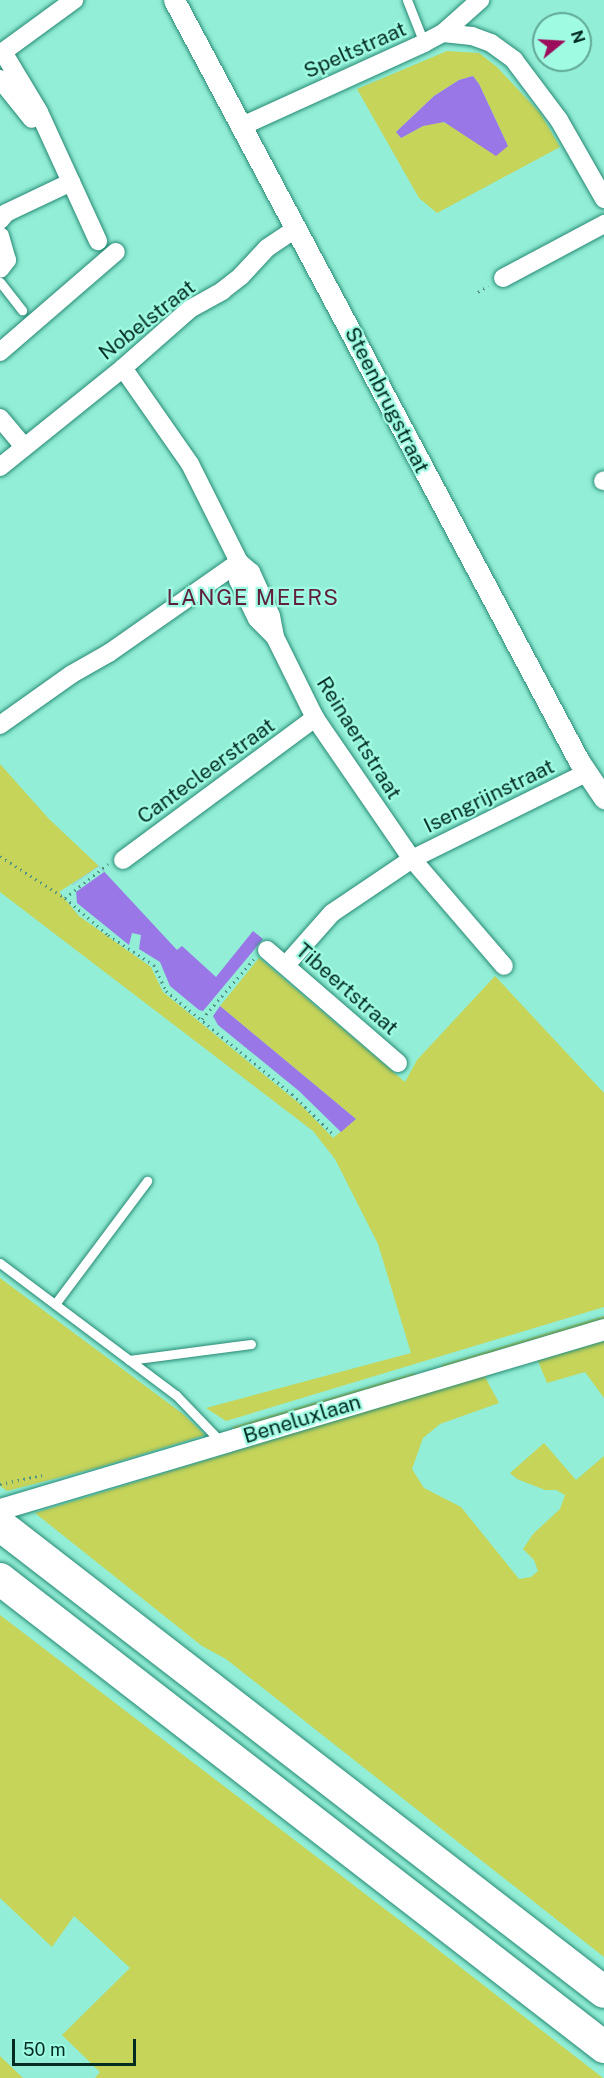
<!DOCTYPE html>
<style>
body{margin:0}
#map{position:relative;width:604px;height:2078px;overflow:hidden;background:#92eed6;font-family:"Public Sans",sans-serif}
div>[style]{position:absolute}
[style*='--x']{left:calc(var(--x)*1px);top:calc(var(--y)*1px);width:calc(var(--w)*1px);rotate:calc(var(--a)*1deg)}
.green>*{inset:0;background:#c6d45a}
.water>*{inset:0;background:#9977e7}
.pier>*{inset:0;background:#92eed6}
.path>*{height:3px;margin-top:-1.5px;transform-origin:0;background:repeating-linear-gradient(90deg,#4f9382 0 1.5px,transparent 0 6px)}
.roads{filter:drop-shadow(0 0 2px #278974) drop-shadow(0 0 2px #278974)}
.service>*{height:9px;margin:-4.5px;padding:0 4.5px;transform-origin:4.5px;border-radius:4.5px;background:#fff}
.minor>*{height:18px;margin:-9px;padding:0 9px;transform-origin:9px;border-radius:9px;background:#fff}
.tertiary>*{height:21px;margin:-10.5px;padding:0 10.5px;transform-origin:10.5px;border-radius:10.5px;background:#fff}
.motorway>*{height:32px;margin:-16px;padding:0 16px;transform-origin:16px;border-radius:16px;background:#fff}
span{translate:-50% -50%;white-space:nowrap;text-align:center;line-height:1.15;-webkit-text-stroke:4.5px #a0fbe3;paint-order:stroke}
.street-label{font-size:21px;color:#022b22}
.neighbourhood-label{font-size:22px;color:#601f3d;letter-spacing:1.5px}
.north{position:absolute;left:532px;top:12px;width:60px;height:60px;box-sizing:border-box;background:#a0fbe3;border:2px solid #61a896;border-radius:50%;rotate:72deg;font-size:16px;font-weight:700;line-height:24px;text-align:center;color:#022b22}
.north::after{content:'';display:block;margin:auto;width:21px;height:27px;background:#9c0d5b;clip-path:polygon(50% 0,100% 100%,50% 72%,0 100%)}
.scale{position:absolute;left:12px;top:2039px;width:124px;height:27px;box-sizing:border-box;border:3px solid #022b22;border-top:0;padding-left:8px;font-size:18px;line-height:21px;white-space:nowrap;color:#022b22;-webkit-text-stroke:4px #a0fbe3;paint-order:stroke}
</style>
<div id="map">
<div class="green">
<div style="clip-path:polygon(evenodd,447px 51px,479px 53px,497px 67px,540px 113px,560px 147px,437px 213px,419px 198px,357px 89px,447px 51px,473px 76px,479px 84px,508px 146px,439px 121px,423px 126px,401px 138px,396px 132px,434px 96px,459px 80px,473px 76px)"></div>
<div style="clip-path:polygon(0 764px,49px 819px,99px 866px,59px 892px,79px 916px,151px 967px,163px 992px,300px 1104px,333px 1138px,356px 1119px,220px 1006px,259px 958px,405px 1082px,417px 1060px,495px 976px,604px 1093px,604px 1307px,226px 1421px,206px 1408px,411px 1353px,378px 1244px,335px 1159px,313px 1131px,0 892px)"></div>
<div style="clip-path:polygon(0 1278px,183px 1414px,205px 1435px,100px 1467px,7px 1491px,0 1486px)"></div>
<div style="clip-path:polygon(604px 1316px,604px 1323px,443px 1370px,441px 1365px)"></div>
<div style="clip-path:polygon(604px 1341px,604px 1398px,585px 1372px,547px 1383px,538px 1361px)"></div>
<div style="clip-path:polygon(414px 1373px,415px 1379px,238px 1432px,232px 1427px)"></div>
<div style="clip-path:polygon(484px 1375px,499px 1403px,440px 1424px,423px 1438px,412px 1469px,424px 1488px,461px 1507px,519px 1579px,531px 1577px,538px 1571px,534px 1560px,523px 1549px,533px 1534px,560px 1509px,565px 1495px,556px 1490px,545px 1490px,517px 1479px,510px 1473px,544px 1443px,576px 1480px,604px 1456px,604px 1957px,226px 1659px,202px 1646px,35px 1513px)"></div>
<div style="clip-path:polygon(0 1615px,428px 1942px,603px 2078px,95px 2078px,100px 2072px,62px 2035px,130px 1968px,74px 1916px,52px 1947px,0 1898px)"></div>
<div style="clip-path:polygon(0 2056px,23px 2078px,0 2078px)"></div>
</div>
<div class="water">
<div style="clip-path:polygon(473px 76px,479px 84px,508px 146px,496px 156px,444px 122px,423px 126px,401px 138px,396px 132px,434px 96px,459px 80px)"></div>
<div style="clip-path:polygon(99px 866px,177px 950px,182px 946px,216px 977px,253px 931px,263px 939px,203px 1011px,199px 1010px,170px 986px,160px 962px,139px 949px,141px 935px,132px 933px,129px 945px,77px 903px,76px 891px,72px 885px)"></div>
<div style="clip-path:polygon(220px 1006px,356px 1119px,341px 1132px,299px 1091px,218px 1025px,213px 1016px)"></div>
</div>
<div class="pier">
<div style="clip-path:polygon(99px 866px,104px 872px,76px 892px,71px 886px)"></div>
</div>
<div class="path">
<div style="--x:478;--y:292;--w:12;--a:-31"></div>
<div style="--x:0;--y:856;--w:77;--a:32.9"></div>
<div style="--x:65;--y:898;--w:57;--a:40.7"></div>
<div style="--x:108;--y:935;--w:55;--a:33.1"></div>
<div style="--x:154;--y:965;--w:29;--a:65"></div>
<div style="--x:166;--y:991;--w:163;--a:39.3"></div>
<div style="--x:292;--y:1094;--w:60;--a:44.3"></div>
<div style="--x:65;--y:898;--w:55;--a:-38.3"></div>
<div style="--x:202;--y:1019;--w:79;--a:-49.1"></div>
<div style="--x:0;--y:1484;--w:43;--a:-12.1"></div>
</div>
<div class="roads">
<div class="service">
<div style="--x:407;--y:0;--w:46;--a:68.4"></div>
<div style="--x:0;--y:282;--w:36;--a:52"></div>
<div style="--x:0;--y:1263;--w:220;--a:36.9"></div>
<div style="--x:176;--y:1395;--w:65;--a:46.2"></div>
<div style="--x:55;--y:1304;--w:154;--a:-53.2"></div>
<div style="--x:129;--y:1360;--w:123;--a:-7.5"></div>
</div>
<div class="minor">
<div style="--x:443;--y:33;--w:29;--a:6"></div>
<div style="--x:472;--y:36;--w:20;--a:20"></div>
<div style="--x:491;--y:43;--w:29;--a:36"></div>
<div style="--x:514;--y:60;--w:75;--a:53.1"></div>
<div style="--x:559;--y:120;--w:91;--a:60.3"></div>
<div style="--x:0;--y:54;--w:92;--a:-36.1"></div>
<div style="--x:0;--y:79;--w:51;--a:51.3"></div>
<div style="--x:240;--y:127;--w:202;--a:-24.5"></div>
<div style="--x:424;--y:43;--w:21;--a:-28"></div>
<div style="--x:443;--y:33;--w:50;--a:-41.7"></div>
<div style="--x:71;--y:182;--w:65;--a:65.4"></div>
<div style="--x:0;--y:220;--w:9;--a:-49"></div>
<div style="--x:6;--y:213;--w:72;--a:-25.5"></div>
<div style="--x:71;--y:182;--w:77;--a:-114.6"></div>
<div style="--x:39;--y:112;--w:70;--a:-121"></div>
<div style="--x:0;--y:236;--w:25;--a:74"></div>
<div style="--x:7;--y:260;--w:11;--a:128"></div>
<div style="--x:503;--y:278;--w:115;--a:-28.1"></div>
<div style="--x:0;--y:352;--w:153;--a:-40.8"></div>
<div style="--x:123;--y:368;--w:117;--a:55.1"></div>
<div style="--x:190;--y:464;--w:110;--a:63.4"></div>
<div style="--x:239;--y:562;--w:18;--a:93"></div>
<div style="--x:238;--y:580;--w:43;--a:64"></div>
<div style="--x:257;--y:619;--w:25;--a:45"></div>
<div style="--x:275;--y:637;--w:90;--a:63.7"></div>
<div style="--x:315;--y:718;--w:171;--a:55.5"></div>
<div style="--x:412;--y:859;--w:141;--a:49.3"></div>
<div style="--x:0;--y:418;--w:38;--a:50"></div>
<div style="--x:0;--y:467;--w:158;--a:-38.8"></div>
<div style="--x:123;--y:368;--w:89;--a:-41.4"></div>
<div style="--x:190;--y:309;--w:37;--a:-29"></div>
<div style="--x:222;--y:291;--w:24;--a:-38"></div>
<div style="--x:241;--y:276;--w:38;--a:-47"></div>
<div style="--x:267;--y:248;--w:36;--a:-34"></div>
<div style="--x:603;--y:481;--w:1;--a:-45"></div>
<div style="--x:0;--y:725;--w:88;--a:-35.3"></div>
<div style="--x:72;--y:674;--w:43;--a:-29.6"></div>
<div style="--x:109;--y:653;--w:159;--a:-35"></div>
<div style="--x:239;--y:562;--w:16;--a:40"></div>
<div style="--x:251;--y:572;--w:48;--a:65.6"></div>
<div style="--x:271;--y:616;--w:21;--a:79"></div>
<div style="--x:123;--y:860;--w:239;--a:-36.5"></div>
<div style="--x:267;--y:950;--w:173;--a:40.8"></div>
<div style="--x:286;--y:965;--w:69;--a:-48.5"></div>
<div style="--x:332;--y:913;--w:97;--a:-34"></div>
<div style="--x:412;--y:859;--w:194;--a:-26.3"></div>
</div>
<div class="tertiary">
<div style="--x:174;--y:0;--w:862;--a:61.98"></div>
<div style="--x:579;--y:761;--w:45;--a:56"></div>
<div style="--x:0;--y:1509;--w:630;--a:-16.59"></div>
</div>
<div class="motorway">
<div style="--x:0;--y:1525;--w:763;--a:37.71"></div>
<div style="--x:0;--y:1579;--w:764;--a:37.77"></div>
</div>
</div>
<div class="street-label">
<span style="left:355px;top:50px;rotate:-24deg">Speltstraat</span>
<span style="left:147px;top:320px;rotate:-38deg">Nobelstraat</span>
<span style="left:387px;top:400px;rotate:63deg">Steenbrugstraat</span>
<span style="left:359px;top:738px;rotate:58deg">Reinaertstraat</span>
<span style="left:206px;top:771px;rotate:-36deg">Cantecleerstraat</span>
<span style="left:489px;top:796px;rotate:-26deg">Isengrijnstraat</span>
<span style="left:347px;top:989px;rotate:41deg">Tibeertstraat</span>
<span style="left:302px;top:1419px;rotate:-17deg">Beneluxlaan</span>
</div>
<div class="neighbourhood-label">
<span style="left:253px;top:598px">LANGE MEERS</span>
</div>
<div class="north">N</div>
<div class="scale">50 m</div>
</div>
